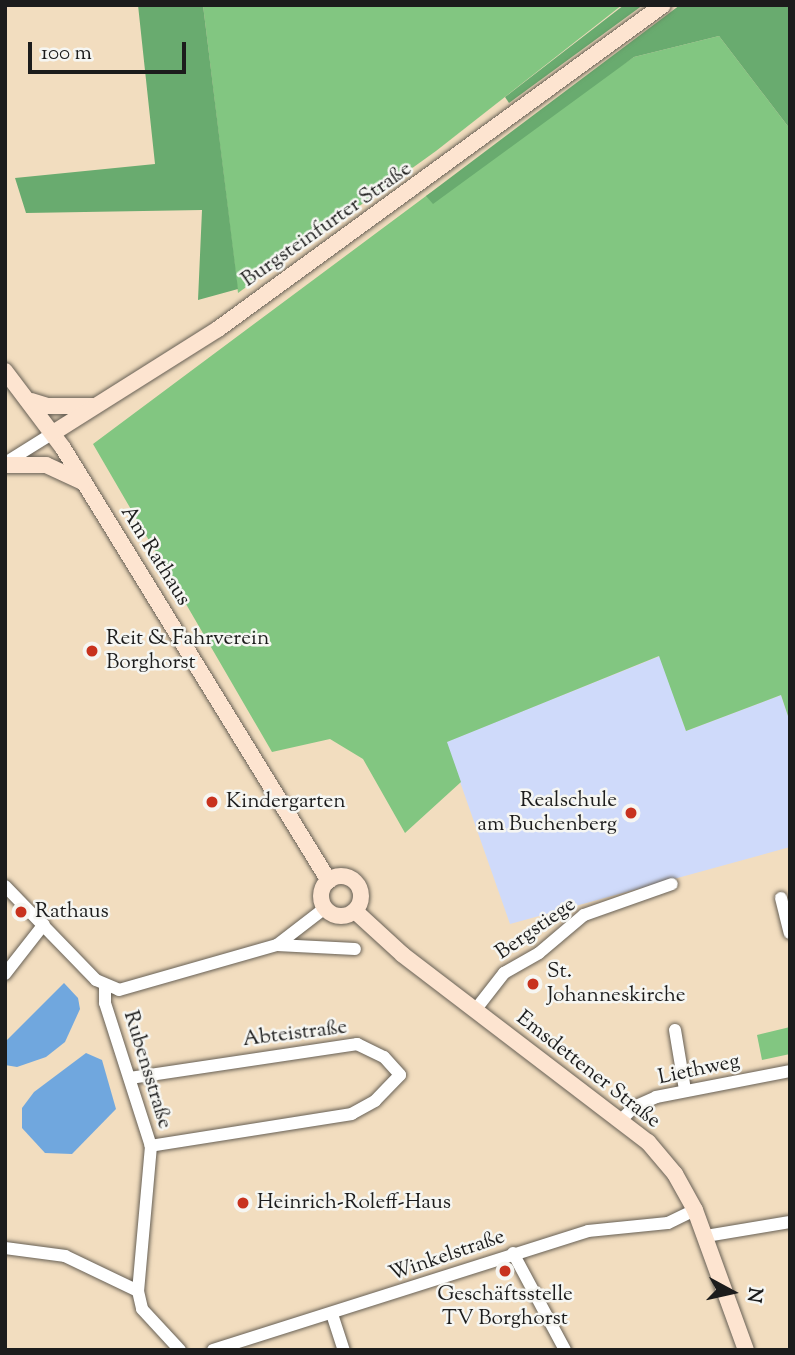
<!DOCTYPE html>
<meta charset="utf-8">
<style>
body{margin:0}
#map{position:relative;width:795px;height:1355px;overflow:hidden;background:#f2ddbf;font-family:"Sorts Mill Goudy",serif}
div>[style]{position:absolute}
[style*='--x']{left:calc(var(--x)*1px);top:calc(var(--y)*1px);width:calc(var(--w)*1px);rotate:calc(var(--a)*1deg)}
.built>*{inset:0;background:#cfdafa}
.green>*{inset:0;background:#82c681}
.forest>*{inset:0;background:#69ab6f}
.water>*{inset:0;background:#70a7de}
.roads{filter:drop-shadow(0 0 2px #676055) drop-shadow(0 0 2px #676055)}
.street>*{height:12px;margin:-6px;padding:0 6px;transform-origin:6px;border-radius:6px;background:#fff}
.secondary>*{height:16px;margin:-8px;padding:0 8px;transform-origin:8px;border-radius:8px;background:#fde4d0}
.secondary>.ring{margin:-8px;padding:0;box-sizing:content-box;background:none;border:16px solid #fde4d0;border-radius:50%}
.dots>*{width:19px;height:19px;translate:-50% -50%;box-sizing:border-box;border:4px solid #f6f6f2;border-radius:50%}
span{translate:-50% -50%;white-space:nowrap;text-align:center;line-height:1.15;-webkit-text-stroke:5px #f6f6f2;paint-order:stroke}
.street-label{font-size:21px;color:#1c1c1c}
.poi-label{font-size:21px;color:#1c1c1c}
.left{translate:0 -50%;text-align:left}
.right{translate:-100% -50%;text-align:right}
.frame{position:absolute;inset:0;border:7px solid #1c1c1c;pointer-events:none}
.north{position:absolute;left:697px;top:1257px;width:70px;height:70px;-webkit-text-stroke:5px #f6f6f2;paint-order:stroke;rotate:98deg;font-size:19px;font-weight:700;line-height:28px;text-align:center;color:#1c1c1c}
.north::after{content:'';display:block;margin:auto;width:24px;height:32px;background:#1c1c1c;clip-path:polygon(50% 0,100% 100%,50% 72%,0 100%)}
.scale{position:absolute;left:28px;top:42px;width:158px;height:32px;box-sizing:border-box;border:4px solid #1c1c1c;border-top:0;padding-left:9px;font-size:21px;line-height:24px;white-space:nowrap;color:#1c1c1c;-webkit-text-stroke:5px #f6f6f2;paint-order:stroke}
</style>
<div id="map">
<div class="built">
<div style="clip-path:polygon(660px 656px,686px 731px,781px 695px,790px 722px,790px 847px,510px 924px,446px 742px)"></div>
</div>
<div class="green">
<div style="clip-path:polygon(203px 5px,622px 5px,436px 151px,238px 293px)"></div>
<div style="clip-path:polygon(719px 36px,790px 129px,790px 722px,781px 695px,686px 731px,659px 656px,447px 742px,461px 782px,405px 833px,363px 759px,330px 739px,272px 752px,93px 444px,426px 196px,634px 57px)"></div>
<div style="clip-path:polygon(790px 1027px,790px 1054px,762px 1060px,757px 1035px)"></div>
</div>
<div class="forest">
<div style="clip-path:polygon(138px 5px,203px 5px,238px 289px,198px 300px,202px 210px,26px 213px,15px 178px,155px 164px)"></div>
<div style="clip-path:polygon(624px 5px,643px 5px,509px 103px,505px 97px)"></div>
<div style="clip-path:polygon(680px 5px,790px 5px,790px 129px,719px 36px,634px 57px,433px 204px,426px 196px)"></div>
</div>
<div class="water">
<div style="clip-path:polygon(64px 983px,78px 998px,80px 1009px,65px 1042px,46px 1057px,17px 1067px,5px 1065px,5px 1042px)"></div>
<div style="clip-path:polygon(86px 1053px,102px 1060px,116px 1109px,72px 1154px,45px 1153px,22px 1128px,22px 1108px,34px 1092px)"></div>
</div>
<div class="roads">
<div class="street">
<div style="--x:5;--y:463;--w:57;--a:-32"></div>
<div style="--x:5;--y:886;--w:131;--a:45.9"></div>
<div style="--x:96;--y:980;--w:25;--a:23"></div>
<div style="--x:119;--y:990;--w:164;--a:-15.9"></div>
<div style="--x:277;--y:945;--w:61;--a:-37.6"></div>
<div style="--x:781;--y:898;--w:36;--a:76"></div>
<div style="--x:277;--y:945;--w:78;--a:2.9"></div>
<div style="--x:5;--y:974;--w:63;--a:-52"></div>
<div style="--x:105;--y:986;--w:17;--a:90"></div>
<div style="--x:105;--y:1003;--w:150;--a:72.2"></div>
<div style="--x:151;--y:1146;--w:146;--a:95.1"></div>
<div style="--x:138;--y:1291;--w:18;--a:77"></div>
<div style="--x:142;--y:1309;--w:56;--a:47.2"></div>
<div style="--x:476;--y:1009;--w:46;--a:-52.1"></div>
<div style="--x:504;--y:973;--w:40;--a:-29.7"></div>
<div style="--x:539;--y:953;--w:59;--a:-40.2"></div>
<div style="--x:584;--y:915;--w:93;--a:-19.4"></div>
<div style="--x:675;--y:1030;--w:61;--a:80.5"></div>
<div style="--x:130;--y:1078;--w:230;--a:-8.5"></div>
<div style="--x:357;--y:1044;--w:30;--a:26"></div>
<div style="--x:384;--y:1057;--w:24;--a:48"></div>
<div style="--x:400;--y:1075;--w:36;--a:134"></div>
<div style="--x:375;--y:1101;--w:26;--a:151"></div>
<div style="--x:352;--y:1114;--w:204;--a:171"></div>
<div style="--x:622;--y:1119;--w:17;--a:-45"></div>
<div style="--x:634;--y:1107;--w:24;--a:-24"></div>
<div style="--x:656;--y:1097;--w:136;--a:-11"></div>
<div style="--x:706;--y:1236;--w:85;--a:-9.5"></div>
<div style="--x:5;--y:1248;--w:61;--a:7.6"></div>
<div style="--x:65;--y:1256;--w:81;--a:25.6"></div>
<div style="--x:513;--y:1253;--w:110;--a:61.8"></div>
<div style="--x:332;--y:1314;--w:38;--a:72"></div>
<div style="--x:213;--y:1350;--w:393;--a:-17.6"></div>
<div style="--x:588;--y:1231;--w:80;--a:-5.7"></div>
<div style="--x:668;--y:1223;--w:30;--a:-26"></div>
</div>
<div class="secondary">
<div style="--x:5;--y:371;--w:96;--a:53"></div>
<div style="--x:63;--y:448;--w:508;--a:58.44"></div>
<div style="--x:31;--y:401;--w:17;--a:17"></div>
<div style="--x:47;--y:406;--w:46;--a:0"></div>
<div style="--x:53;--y:433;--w:195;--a:-32.2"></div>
<div style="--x:218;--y:329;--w:550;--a:-36.06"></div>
<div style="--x:5;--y:465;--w:41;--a:0"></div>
<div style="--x:46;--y:465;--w:41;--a:24.7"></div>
<div class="ring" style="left:321px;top:876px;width:24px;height:24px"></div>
<div style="--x:355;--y:911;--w:65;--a:42.5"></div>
<div style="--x:403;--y:955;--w:308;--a:37.4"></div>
<div style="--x:648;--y:1142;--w:42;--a:49.8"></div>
<div style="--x:675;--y:1174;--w:41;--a:60.9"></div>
<div style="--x:695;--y:1210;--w:149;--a:70"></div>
</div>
</div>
<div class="dots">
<div style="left:92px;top:651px;background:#c8321e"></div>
<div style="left:212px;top:802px;background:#c8321e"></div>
<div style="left:631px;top:813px;background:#c8321e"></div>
<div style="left:21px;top:912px;background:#c8321e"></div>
<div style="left:533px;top:984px;background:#c8321e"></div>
<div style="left:243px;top:1203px;background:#c8321e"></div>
<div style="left:505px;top:1271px;background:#c8321e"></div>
</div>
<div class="street-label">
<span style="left:327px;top:225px;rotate:-35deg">Burgsteinfurter Straße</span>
<span style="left:155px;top:556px;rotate:58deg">Am Rathaus</span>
<span style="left:536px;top:929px;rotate:-35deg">Bergstiege</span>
<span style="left:295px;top:1034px;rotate:-7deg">Abteistraße</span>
<span style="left:147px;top:1070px;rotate:73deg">Rubensstraße</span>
<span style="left:588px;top:1070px;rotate:38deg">Emsdettener Straße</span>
<span style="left:699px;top:1070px;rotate:-12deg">Liethweg</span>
<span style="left:447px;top:1256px;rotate:-19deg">Winkelstraße</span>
</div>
<div class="poi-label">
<span class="left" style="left:106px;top:651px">Reit &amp; Fahrverein<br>Borghorst</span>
<span class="right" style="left:617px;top:813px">Realschule<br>am Buchenberg</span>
<span class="left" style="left:226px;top:802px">Kindergarten</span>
<span class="left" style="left:35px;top:912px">Rathaus</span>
<span class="left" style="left:547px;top:984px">St.<br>Johanneskirche</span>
<span class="left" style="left:257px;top:1203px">Heinrich-Roleff-Haus</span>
<span style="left:505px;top:1307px">Geschäftsstelle<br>TV Borghorst</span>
</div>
<div class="frame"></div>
<div class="north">N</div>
<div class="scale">100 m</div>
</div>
